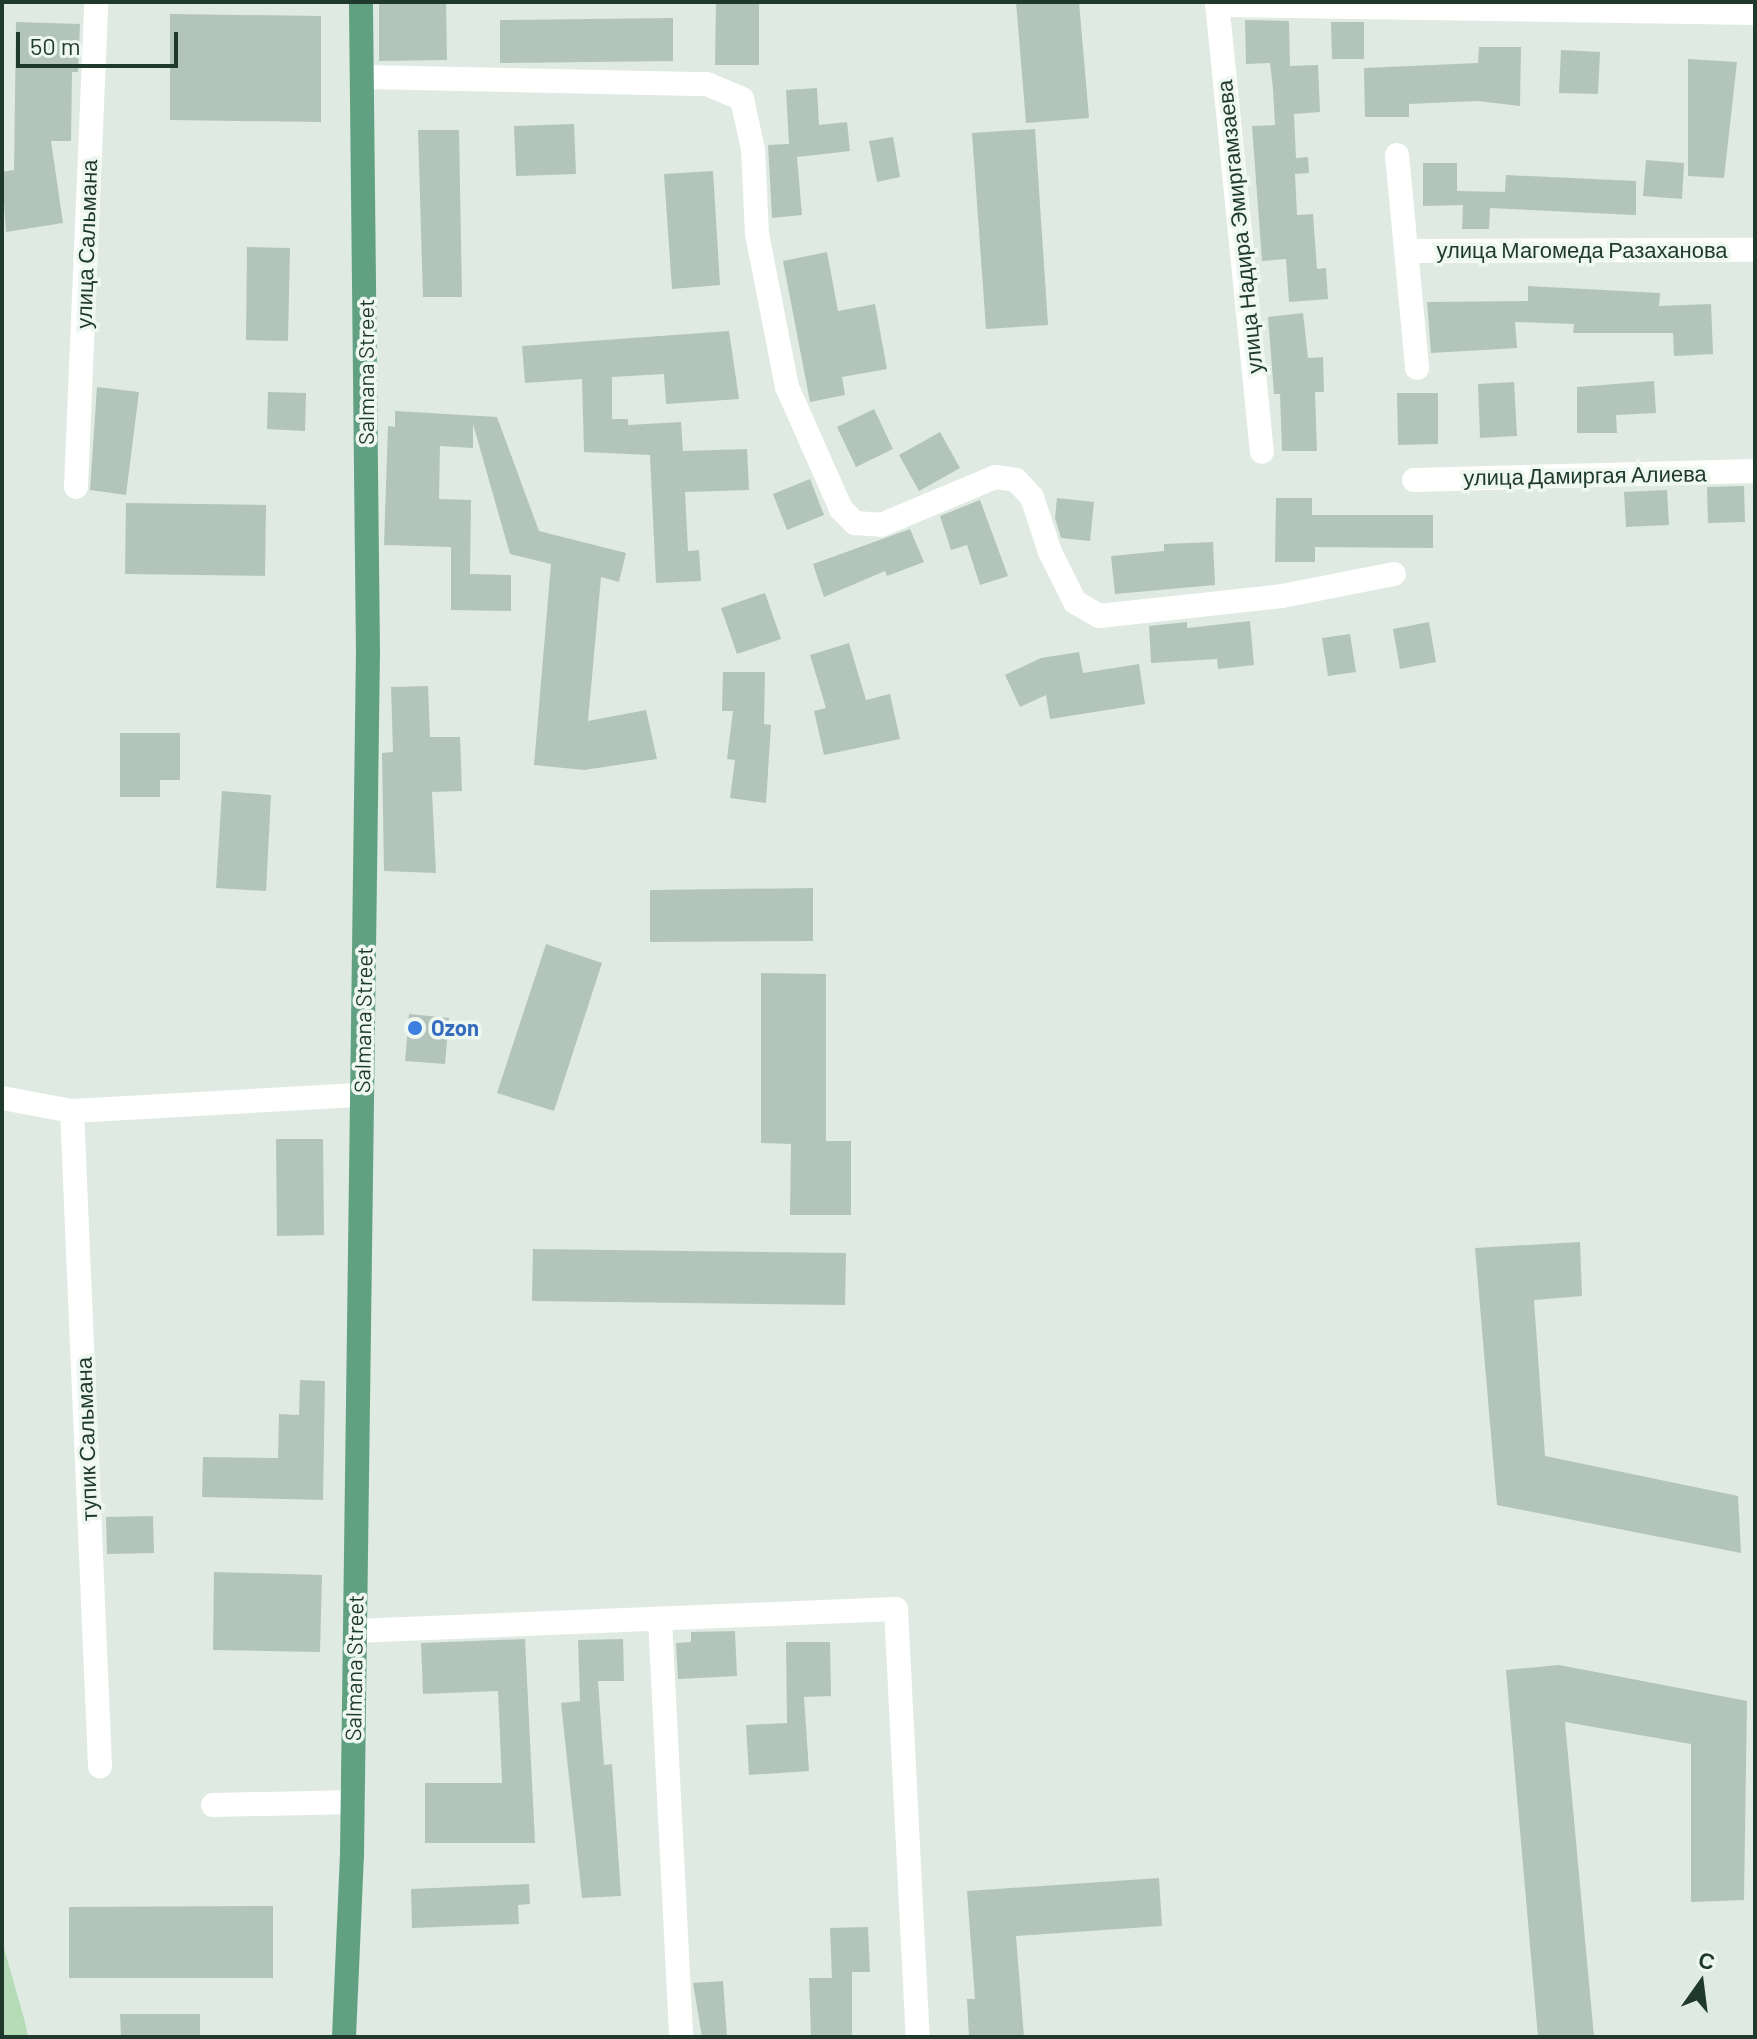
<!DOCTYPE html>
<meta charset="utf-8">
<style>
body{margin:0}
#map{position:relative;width:1757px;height:2039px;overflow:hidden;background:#deeae2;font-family:Barlow,sans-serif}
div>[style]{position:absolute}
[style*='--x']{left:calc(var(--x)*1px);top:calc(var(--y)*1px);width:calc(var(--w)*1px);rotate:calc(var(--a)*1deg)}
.green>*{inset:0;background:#b6dcb7}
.building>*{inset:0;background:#b3c5ba}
.minor>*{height:24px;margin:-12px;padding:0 12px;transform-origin:12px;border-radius:12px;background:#fff}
.primary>*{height:24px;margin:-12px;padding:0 12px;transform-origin:12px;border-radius:12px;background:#61a181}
.dots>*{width:22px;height:22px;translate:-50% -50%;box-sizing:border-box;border:4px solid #eef7f0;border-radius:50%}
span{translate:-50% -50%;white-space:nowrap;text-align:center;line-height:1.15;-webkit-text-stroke:7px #eef7f0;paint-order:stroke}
.street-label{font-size:22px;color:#1f3a2c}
.shop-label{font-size:22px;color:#366cbe;font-weight:700}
.left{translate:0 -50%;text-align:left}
.frame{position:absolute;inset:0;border:4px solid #1f3a2c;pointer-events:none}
.north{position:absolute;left:1661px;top:1943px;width:80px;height:80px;-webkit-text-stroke:6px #eef7f0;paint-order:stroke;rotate:14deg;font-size:22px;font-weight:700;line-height:32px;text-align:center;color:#1f3a2c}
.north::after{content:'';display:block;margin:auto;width:28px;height:36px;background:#1f3a2c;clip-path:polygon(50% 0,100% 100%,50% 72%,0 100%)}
.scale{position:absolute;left:16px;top:32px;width:162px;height:36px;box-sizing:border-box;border:4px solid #1f3a2c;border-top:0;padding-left:10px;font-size:24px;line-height:28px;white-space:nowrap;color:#1f3a2c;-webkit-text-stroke:6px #eef7f0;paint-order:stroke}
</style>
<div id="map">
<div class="green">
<div style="clip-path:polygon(2px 1941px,25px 2022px,28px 2037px,2px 2037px)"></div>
</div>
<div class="building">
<div style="clip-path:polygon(379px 2px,446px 2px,447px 60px,379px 61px)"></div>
<div style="clip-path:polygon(716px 2px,759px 2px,759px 65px,715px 65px)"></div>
<div style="clip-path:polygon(1016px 2px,1079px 2px,1089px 118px,1026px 123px)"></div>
<div style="clip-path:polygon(170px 14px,321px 16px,321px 122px,170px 120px)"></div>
<div style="clip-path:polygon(673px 18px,673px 61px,500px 63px,500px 20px)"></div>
<div style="clip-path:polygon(1245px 20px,1289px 21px,1290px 66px,1318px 65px,1320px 112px,1294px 114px,1296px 158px,1308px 157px,1309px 173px,1295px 174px,1297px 215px,1313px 214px,1317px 269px,1326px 268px,1328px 299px,1289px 302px,1286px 259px,1262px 261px,1252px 126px,1275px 125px,1273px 89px,1270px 63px,1246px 64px)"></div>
<div style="clip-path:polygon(16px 22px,80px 24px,78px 72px,72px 72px,71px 141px,51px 141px,63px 223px,6px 232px,2px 172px,14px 170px)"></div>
<div style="clip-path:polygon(1331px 22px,1364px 22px,1364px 59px,1332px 59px)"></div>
<div style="clip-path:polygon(1479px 47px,1521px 47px,1520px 106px,1478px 101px,1409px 104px,1409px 117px,1365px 117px,1364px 68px,1478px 63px)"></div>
<div style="clip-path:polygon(1561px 50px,1600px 52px,1598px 94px,1559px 93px)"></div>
<div style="clip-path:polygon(1688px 59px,1737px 62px,1724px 178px,1688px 176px)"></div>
<div style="clip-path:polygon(817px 88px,819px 125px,847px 122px,850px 151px,797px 157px,802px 215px,772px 218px,768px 145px,789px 144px,786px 90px)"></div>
<div style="clip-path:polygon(574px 124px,576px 174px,516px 176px,514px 126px)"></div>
<div style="clip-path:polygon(1035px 129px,1048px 325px,986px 329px,972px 133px)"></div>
<div style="clip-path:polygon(418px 130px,459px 130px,462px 297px,423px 297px)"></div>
<div style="clip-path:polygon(893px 137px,900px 177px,877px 182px,869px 141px)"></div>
<div style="clip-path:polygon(1646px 160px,1684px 163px,1682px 199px,1643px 196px)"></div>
<div style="clip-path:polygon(1423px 163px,1457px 163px,1457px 191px,1505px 192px,1506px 175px,1636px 181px,1636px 215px,1490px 208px,1489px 229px,1462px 229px,1463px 205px,1423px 206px)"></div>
<div style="clip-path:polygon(713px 171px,720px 285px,672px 289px,664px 174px)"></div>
<div style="clip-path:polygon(247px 247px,290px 248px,288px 341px,246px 340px)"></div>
<div style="clip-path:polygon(827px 252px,838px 311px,875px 304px,887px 369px,842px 377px,845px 395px,810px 402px,783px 261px)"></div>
<div style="clip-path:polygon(1528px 286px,1660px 293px,1659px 306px,1711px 304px,1713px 354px,1674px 356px,1673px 333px,1573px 333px,1574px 324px,1515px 322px,1517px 348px,1431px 353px,1427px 302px,1528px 301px)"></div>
<div style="clip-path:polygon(1303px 313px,1308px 358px,1323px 357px,1324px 392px,1315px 392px,1317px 451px,1282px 451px,1280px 394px,1274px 394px,1268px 317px)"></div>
<div style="clip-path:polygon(729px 331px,739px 399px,666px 404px,664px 374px,612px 377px,612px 419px,628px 419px,628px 425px,681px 422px,683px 451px,747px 449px,749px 490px,685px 492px,688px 551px,699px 550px,701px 581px,656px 583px,650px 455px,584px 452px,582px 379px,525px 383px,522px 346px)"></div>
<div style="clip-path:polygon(1654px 381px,1656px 413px,1616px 415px,1617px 433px,1577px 433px,1577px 387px)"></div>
<div style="clip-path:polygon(1514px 382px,1517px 436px,1480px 438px,1478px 384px)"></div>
<div style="clip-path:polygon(97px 387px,139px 392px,126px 495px,90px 490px)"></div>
<div style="clip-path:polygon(268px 392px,306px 393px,305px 431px,267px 429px)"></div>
<div style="clip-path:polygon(1397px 393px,1438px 393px,1438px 444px,1398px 445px)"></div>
<div style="clip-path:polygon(874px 409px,893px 449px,856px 467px,837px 427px)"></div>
<div style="clip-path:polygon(395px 411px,497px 417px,539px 531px,626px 553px,619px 582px,601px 577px,588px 721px,646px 710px,657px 759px,584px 770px,534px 765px,551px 564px,510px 554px,473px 424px,473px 448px,440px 446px,439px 499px,471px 500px,470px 574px,511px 575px,511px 611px,451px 610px,451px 547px,384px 545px,388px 426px,395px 427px)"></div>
<div style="clip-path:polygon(940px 432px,960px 468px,919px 491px,899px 455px)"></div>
<div style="clip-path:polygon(810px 479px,824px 515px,787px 530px,773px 494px)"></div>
<div style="clip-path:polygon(1744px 486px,1745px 522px,1708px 523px,1707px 487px)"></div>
<div style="clip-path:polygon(1667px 490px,1669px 525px,1626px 527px,1624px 492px)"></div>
<div style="clip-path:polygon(1057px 498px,1094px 502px,1090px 541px,1061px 538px,1055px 518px)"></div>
<div style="clip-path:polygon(1276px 498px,1312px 498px,1312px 515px,1433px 515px,1433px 548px,1315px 547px,1315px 562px,1275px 562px)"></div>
<div style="clip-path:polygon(980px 500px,1008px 576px,980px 585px,967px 545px,951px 550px,940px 516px)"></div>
<div style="clip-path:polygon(126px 503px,266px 505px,265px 576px,125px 574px)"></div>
<div style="clip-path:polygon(910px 529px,924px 562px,887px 576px,885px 571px,824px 597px,813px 564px)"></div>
<div style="clip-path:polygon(1213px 542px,1215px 585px,1115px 594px,1111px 556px,1164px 551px,1164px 544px)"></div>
<div style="clip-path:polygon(765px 593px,781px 639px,737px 654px,721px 608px)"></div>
<div style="clip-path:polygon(1250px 621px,1254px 665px,1218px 669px,1217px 659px,1151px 663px,1149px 626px,1187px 622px,1187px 628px)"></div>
<div style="clip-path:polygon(1429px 622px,1436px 662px,1400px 669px,1393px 629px)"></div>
<div style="clip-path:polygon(1350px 634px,1356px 672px,1328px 676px,1322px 638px)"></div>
<div style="clip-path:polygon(849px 643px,866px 700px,890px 694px,900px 739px,824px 755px,814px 711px,826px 708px,810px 655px)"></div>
<div style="clip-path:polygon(1079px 652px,1083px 673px,1139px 664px,1145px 704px,1050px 719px,1046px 695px,1020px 707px,1005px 675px,1041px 658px)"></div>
<div style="clip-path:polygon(723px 672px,765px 672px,764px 724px,771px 725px,766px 803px,730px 798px,735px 760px,727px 759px,733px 711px,722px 711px)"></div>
<div style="clip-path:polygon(428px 686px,430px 737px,460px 737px,462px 791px,432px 792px,436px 873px,384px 871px,382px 753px,393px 752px,391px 687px)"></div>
<div style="clip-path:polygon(120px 733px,180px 733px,180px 780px,160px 780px,160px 797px,120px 797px)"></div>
<div style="clip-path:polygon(222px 791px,271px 795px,266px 891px,216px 888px)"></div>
<div style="clip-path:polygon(813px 888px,813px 941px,650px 942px,650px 890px)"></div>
<div style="clip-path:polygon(546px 944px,602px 963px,554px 1111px,497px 1093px)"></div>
<div style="clip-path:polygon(761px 973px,826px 974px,826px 1141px,851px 1141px,851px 1215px,790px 1215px,791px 1144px,761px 1143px)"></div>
<div style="clip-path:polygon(409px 1014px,449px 1018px,445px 1064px,405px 1061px)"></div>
<div style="clip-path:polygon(276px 1139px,323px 1139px,324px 1235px,277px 1236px)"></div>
<div style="clip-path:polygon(1580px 1242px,1582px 1296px,1534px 1300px,1545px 1456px,1738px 1496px,1741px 1553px,1497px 1505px,1475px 1248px)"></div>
<div style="clip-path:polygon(533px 1249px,846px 1253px,845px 1305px,532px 1301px)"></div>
<div style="clip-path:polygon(300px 1380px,325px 1381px,323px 1500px,202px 1497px,203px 1457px,278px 1458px,279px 1414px,299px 1415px)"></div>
<div style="clip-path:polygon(153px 1516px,154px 1553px,107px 1554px,106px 1517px)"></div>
<div style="clip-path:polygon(214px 1572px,322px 1575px,320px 1652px,213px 1650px)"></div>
<div style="clip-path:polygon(735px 1631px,737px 1676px,678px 1679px,676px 1643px,691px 1642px,691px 1632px)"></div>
<div style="clip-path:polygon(525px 1639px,535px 1843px,425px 1843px,425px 1783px,502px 1783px,498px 1691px,423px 1694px,421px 1643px)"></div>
<div style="clip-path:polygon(623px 1639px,624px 1681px,598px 1681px,604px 1765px,612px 1764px,621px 1896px,582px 1898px,561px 1703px,580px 1701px,578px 1640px)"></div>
<div style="clip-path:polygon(786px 1642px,830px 1642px,831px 1696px,804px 1697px,809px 1771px,749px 1775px,746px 1725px,787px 1723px)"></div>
<div style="clip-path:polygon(1559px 1665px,1747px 1701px,1744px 1900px,1691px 1902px,1691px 1744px,1565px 1722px,1594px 2037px,1538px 2037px,1506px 1670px)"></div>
<div style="clip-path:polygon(1159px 1878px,1162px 1926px,1016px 1936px,1024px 2037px,969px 2037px,967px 1999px,975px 1999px,967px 1891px)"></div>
<div style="clip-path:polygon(529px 1884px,530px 1904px,518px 1905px,519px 1924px,412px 1928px,411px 1889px)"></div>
<div style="clip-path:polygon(273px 1906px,273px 1978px,69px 1978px,69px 1907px)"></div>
<div style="clip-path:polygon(868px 1927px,870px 1972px,852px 1972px,852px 2037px,811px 2037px,809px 1978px,832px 1978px,830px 1928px)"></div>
<div style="clip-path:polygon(723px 1981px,727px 2037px,702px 2037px,693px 1983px)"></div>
<div style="clip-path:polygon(120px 2014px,200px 2014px,200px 2037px,121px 2037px)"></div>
</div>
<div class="minor">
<div style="--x:1217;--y:2;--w:452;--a:84.3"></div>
<div style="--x:1217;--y:5;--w:538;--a:0.85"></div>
<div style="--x:364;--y:77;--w:343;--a:1.2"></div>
<div style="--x:707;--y:84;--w:38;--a:23"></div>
<div style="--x:742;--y:99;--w:51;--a:77.6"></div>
<div style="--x:753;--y:149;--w:85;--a:87.3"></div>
<div style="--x:757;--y:234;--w:156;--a:78.9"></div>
<div style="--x:787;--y:387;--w:133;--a:66.1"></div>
<div style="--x:841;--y:509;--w:20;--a:45"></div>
<div style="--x:855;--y:523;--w:26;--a:4"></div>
<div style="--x:881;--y:525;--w:124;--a:-22.8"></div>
<div style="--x:995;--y:477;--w:21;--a:8"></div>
<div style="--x:1016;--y:480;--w:23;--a:47"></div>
<div style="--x:1032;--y:497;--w:58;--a:71.9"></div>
<div style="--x:1050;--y:552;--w:56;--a:63.4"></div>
<div style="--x:1075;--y:602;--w:28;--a:30"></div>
<div style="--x:1099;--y:616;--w:184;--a:-6.2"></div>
<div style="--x:1282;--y:596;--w:114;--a:-11.1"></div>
<div style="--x:1397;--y:155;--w:214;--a:84.6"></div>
<div style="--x:1408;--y:251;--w:347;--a:-0.2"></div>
<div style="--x:1414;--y:480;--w:341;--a:-1.5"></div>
<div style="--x:76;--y:487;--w:485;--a:-87.6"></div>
<div style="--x:2;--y:1098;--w:71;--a:10.5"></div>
<div style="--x:72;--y:1111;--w:290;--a:-3.2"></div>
<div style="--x:72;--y:1111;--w:656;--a:87.55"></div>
<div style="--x:660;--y:1619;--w:419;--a:87.1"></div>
<div style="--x:355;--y:1631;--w:541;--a:-2.33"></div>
<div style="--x:896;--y:1609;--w:429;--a:87.1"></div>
<div style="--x:213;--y:1805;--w:140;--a:-1.2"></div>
</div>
<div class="primary">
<div style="--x:344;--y:2037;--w:182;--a:-87.5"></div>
<div style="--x:352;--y:1855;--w:1201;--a:-89.24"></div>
<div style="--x:368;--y:654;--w:652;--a:-90.62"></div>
</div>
<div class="dots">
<div style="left:415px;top:1028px;background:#3f7fe0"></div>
</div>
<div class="street-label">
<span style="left:1239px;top:227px;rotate:-96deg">улица Надира Эмиргамзаева</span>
<span style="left:86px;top:244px;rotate:-88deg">улица Сальмана</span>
<span style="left:1582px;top:250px">улица Магомеда Разаханова</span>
<span style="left:366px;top:372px;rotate:-90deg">Salmana Street</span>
<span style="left:1585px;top:475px;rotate:-1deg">улица Дамиргая Алиева</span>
<span style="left:363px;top:1020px;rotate:-89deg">Salmana Street</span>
<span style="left:86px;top:1439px;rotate:-92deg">тупик Сальмана</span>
<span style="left:354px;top:1668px;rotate:-89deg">Salmana Street</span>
</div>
<div class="shop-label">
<span class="left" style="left:431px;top:1028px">Ozon</span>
</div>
<div class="frame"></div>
<div class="north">С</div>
<div class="scale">50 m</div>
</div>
